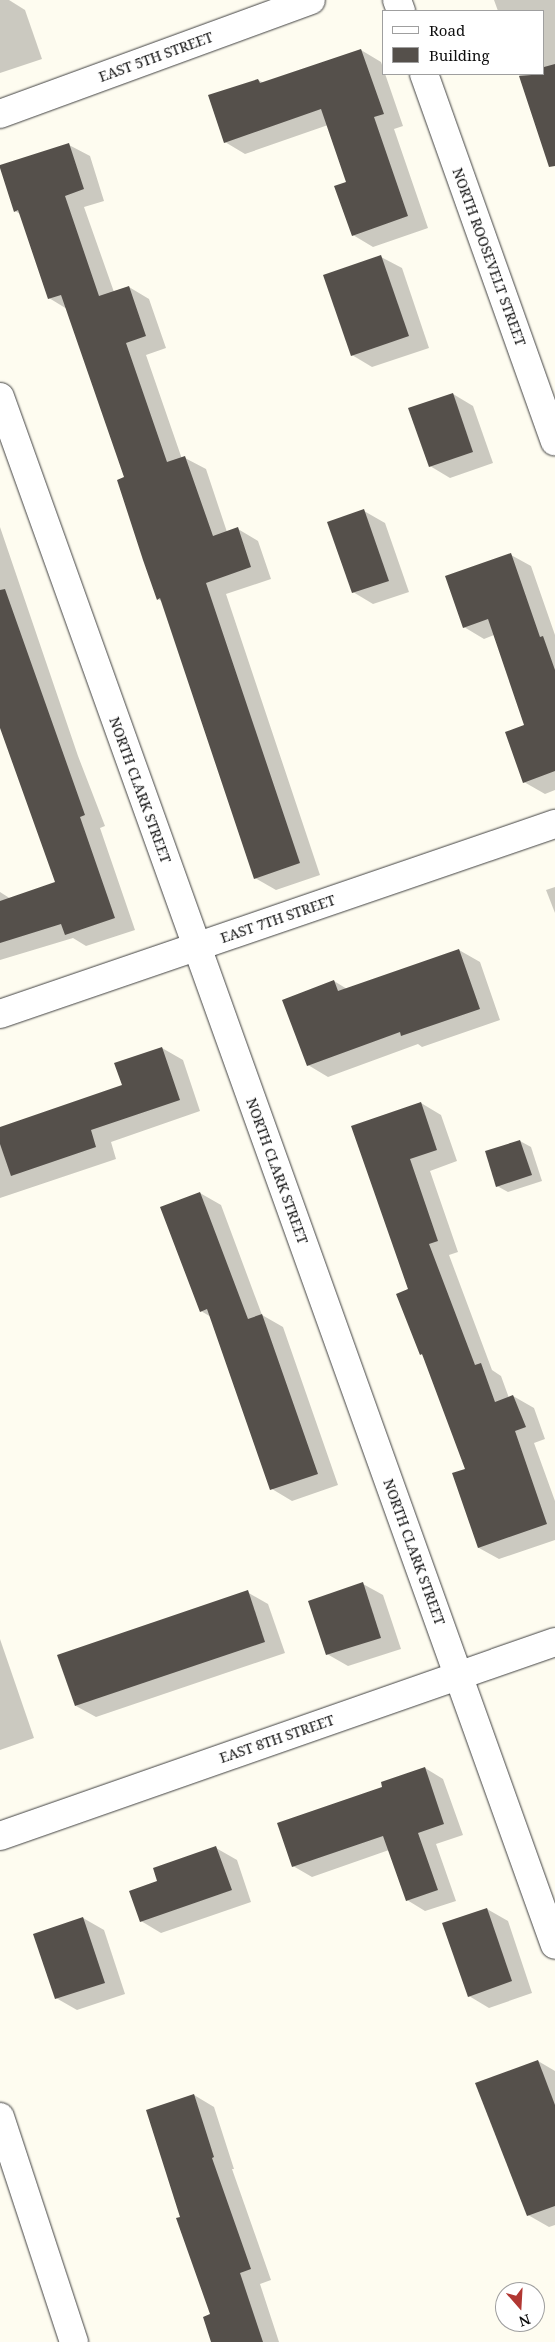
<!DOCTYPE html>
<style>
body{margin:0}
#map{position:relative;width:555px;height:2342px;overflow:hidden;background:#fefcf0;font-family:"Noto Serif",serif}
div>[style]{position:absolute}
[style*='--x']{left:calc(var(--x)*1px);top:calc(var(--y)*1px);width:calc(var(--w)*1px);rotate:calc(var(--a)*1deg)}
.shadow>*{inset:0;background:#0003}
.building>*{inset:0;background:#55504b}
.roads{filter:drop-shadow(0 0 1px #414141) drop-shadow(0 0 1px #414141)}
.street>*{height:28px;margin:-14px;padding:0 14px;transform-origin:14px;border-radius:14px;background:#fff}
span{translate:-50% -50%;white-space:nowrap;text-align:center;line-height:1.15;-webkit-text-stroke:5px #fff;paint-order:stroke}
.street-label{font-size:14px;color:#0e0e0e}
.legend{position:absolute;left:382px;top:10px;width:162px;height:65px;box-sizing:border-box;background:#fff;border:1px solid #9f9f9f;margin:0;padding:6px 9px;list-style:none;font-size:15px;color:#0e0e0e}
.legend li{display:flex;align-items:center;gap:10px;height:25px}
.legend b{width:25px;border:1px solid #9f9f9f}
.north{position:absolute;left:495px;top:2282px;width:50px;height:50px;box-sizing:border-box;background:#fff;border:1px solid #9f9f9f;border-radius:50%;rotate:161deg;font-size:14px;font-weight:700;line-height:20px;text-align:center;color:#0e0e0e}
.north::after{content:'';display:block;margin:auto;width:18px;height:22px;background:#b13732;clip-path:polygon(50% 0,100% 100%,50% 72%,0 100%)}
</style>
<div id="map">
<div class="shadow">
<div style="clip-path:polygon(0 0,9px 0,25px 10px,42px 59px,0 73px)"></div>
<div style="clip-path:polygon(494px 0,555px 0,555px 149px,538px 131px,519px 74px,544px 74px,544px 11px,498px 11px)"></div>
<div style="clip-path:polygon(361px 50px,381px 62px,403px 126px,394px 129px,428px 228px,373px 247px,353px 235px,348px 183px,328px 125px,245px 154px,225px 142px,258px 80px,264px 83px)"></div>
<div style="clip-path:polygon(69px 145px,90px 156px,104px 201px,84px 207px,114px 292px,129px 287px,149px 299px,166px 348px,146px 355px,182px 459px,185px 458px,206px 469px,227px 532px,238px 529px,258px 541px,271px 579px,226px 594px,320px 875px,276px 890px,255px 878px,163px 602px,158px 599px,126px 478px,67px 309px,49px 298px,20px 214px,15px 211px)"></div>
<div style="clip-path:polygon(381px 257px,402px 268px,429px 348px,372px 367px,352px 355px)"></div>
<div style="clip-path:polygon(453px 394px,473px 406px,493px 463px,450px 478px,430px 466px)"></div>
<div style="clip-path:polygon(364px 511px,385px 523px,409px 592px,373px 604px,353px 592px)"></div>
<div style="clip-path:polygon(0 527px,78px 756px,105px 826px,100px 828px,135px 930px,86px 946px,73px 938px,0 960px,0 892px,11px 899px,57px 883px,0 724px)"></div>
<div style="clip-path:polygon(511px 555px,531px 566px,555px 635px,555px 790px,545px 794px,524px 782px,526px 726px,494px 635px,484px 639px,464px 627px)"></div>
<div style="clip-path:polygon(555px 887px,555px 913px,546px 890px)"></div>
<div style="clip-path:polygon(459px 950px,480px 962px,500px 1020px,422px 1047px,418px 1044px,328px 1077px,308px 1065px,334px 981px,347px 989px)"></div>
<div style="clip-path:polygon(162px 1048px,183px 1060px,200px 1111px,111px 1142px,116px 1159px,0 1198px,0 1128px,123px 1086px)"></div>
<div style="clip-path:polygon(421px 1103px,441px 1115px,457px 1161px,430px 1171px,458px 1252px,449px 1255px,492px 1370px,501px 1376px,509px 1398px,513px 1396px,534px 1408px,545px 1439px,534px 1443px,555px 1501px,555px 1540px,499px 1559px,479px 1548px,466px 1470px,424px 1356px,421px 1354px,409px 1290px,353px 1127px)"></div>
<div style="clip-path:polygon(520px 1141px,531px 1147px,542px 1181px,508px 1192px,497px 1186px)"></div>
<div style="clip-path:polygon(200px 1193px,221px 1205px,262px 1315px,283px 1327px,338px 1485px,292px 1501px,272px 1489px,211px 1317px,201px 1311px)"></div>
<div style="clip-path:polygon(363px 1584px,383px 1595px,401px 1649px,348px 1666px,327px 1654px)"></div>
<div style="clip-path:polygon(247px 1592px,268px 1604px,285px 1653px,96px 1717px,76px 1706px)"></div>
<div style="clip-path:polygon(0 1639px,34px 1738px,0 1750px)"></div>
<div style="clip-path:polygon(425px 1768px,443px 1779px,463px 1835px,436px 1844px,456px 1901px,425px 1911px,407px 1900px,389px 1850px,312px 1877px,293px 1866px,384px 1787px)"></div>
<div style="clip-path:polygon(216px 1848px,237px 1860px,251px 1902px,161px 1933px,141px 1921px,159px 1882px)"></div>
<div style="clip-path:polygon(487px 1909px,508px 1921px,532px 1993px,489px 2008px,469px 1996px)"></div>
<div style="clip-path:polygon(83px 1918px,104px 1930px,125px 1994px,77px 2010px,56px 1998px)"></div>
<div style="clip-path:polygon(538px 2061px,555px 2071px,555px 2225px,549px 2227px,528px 2215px)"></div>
<div style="clip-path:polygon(194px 2095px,214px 2107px,234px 2169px,232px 2169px,271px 2280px,260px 2284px,279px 2342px,213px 2342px,211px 2315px,182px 2217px)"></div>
</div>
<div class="building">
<div style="clip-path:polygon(361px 49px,384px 114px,374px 117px,408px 216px,352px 236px,334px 186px,346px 182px,321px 109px,224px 143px,208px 95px,258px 79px,260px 83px)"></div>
<div style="clip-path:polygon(555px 64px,555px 166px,549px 167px,519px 76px,544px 74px,544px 67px)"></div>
<div style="clip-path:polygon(69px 143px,84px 189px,65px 196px,99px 296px,129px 286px,146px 336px,126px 343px,167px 462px,185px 456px,213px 536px,238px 527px,251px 567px,206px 583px,300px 863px,254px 879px,160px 598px,157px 600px,143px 560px,117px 480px,124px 477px,61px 295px,48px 299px,18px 210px,14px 212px,0 168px,0 165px)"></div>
<div style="clip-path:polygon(381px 255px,409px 336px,351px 356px,323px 275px)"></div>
<div style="clip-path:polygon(453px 393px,473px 452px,429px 467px,408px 408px)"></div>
<div style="clip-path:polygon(364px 509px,389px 581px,352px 593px,327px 522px)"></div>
<div style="clip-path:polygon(511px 553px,540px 637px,543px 636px,555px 670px,555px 771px,523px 783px,505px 732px,524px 725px,488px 619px,463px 628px,445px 576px)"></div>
<div style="clip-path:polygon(5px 589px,85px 815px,80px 817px,115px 918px,65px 935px,61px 924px,0 943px,0 901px,55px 882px,0 728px,0 590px)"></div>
<div style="clip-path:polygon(459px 949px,480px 1009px,401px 1036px,400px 1032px,307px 1066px,282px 1000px,334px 980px,338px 991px)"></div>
<div style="clip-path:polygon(162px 1047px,180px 1100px,91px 1130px,96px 1147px,11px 1176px,0 1144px,0 1127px,122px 1085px,114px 1063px)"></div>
<div style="clip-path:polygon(421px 1102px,437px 1150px,410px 1159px,438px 1241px,429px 1244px,475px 1365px,481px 1363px,495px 1402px,513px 1395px,526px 1427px,515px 1431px,547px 1524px,478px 1548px,452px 1473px,465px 1469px,422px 1354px,420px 1355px,396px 1294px,408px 1289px,351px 1126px)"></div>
<div style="clip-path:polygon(520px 1140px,532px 1175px,496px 1187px,485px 1151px)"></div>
<div style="clip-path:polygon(200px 1192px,248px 1319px,262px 1314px,318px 1474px,270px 1490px,207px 1309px,200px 1312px,160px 1207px)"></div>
<div style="clip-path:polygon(363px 1582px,381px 1638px,326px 1655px,308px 1601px)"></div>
<div style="clip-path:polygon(248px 1590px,265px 1642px,75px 1706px,57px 1655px)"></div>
<div style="clip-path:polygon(425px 1767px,444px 1824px,418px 1833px,438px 1890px,406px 1901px,383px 1836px,292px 1867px,277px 1823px,382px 1787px,381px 1782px)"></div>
<div style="clip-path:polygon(216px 1846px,232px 1890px,140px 1922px,129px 1891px,157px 1881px,153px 1868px)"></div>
<div style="clip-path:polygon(487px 1908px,512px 1981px,468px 1997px,442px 1923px)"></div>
<div style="clip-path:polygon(83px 1917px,105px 1983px,55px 1999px,33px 1934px)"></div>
<div style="clip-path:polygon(538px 2060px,555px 2105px,555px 2206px,527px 2216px,475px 2083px)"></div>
<div style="clip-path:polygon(194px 2094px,214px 2157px,212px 2158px,251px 2269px,240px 2273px,263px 2342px,211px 2342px,203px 2317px,210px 2314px,176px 2218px,180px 2217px,146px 2110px)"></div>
</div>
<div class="roads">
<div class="street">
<div style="--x:397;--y:0;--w:12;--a:70"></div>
<div style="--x:424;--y:74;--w:390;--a:70.4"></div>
<div style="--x:0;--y:114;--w:331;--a:-20.1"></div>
<div style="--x:0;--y:397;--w:1644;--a:70.28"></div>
<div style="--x:0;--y:1014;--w:587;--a:-18.9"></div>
<div style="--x:0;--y:1836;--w:588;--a:-19.27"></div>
<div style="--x:0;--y:2117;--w:237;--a:71.8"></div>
</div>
</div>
<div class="street-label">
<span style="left:156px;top:57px;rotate:-20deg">EAST 5TH STREET</span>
<span style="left:489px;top:257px;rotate:70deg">NORTH ROOSEVELT STREET</span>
<span style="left:140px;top:790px;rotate:70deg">NORTH CLARK STREET</span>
<span style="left:278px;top:919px;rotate:-19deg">EAST 7TH STREET</span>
<span style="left:277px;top:1171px;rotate:70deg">NORTH CLARK STREET</span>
<span style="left:414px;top:1552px;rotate:70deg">NORTH CLARK STREET</span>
<span style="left:277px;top:1739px;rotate:-19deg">EAST 8TH STREET</span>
</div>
<ul class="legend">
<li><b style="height:6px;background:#fff"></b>Road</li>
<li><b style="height:14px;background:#55504b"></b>Building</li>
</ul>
<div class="north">N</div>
</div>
